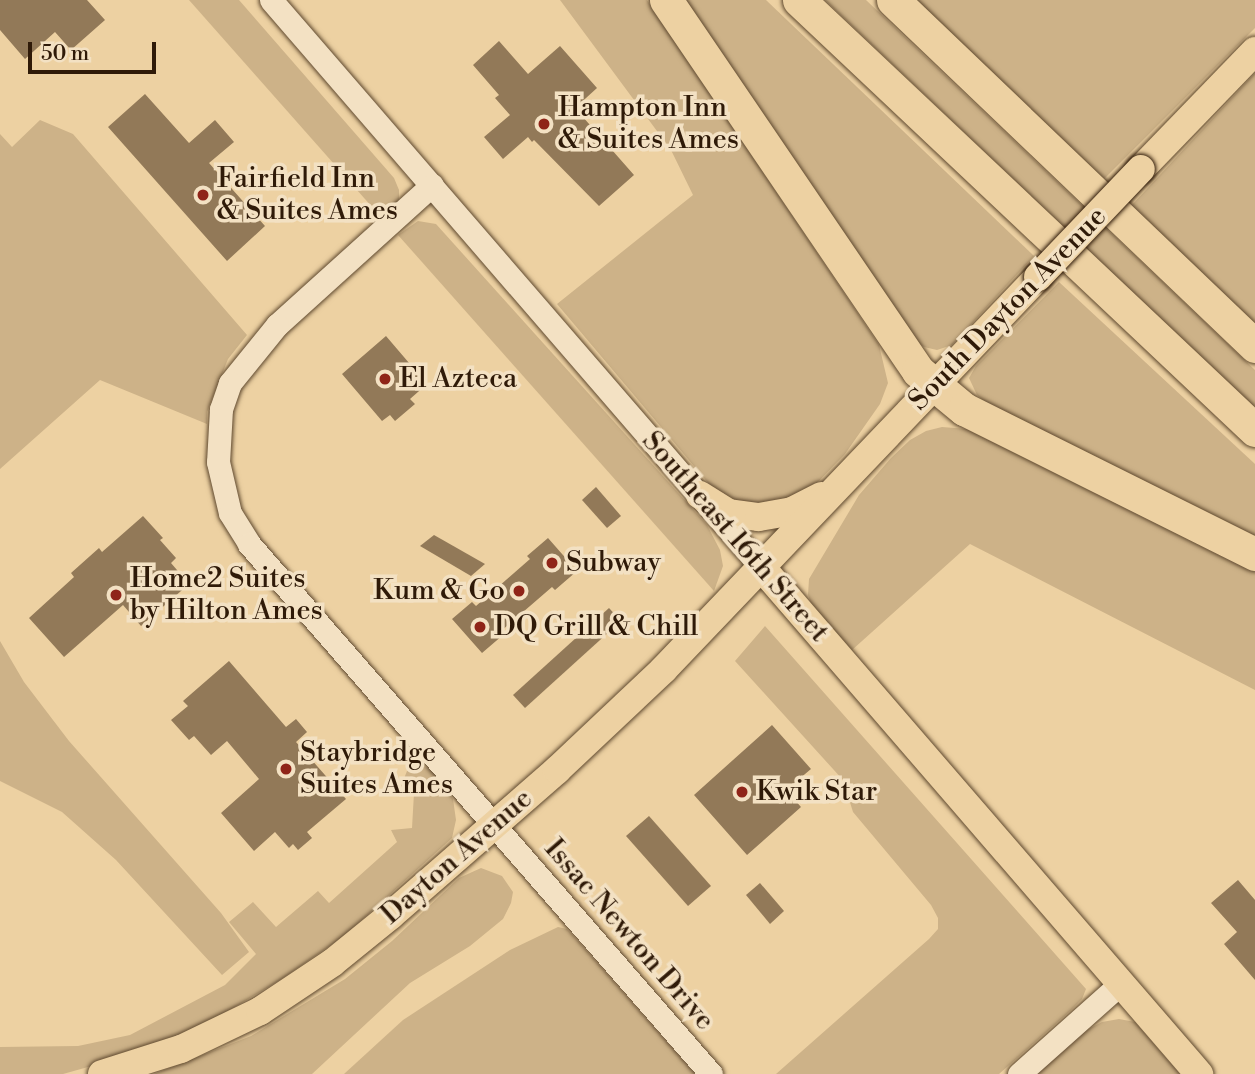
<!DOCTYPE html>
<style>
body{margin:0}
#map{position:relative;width:1255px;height:1074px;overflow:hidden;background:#edd1a2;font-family:"Libre Bodoni",serif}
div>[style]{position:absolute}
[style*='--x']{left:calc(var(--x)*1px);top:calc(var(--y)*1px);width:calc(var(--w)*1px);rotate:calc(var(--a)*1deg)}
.green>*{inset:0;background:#cdb288}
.building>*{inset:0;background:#927958}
.roads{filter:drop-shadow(0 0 2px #5e482e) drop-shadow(0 0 2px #5e482e)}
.minor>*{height:23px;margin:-11.5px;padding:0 11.5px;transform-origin:11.5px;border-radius:11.5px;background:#f3e1c3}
.major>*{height:28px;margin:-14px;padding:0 14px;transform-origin:14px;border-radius:14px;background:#edd1a2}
.highway>*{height:33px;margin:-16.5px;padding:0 16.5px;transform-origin:16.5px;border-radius:16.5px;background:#edd1a2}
.bridges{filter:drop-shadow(0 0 2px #2f1a08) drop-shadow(0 0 2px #2f1a08)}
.major-bridge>*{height:28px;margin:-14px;padding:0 14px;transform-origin:14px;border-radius:14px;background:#edd1a2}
.dots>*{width:19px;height:19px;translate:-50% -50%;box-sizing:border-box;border:4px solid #f3e1c3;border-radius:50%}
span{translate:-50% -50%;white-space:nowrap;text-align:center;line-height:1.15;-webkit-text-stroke:7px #f3e1c3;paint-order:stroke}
.poi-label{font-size:28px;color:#2f1a08}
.left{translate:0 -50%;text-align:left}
.right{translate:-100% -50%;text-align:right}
.street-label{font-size:28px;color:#2f1a08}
.scale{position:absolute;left:28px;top:42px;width:128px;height:32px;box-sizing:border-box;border:4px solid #2f1a08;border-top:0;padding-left:9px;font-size:21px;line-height:24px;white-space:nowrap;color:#2f1a08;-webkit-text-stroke:5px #f3e1c3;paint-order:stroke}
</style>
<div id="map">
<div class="green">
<div style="clip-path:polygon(189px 0,239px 0,394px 178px,399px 190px,399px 200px,380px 216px)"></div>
<div style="clip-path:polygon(560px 0,647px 0,879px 345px,888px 383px,880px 404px,845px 454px,815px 485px,789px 502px,737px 510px,715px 491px,557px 304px,693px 195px,671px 150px)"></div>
<div style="clip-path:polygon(684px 0,766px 0,1034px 256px,952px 345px,937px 350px,924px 347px,909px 337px)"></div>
<div style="clip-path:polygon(825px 0,866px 0,1255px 370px,1255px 409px)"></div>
<div style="clip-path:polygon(914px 0,1255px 0,1255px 28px,1103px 180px)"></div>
<div style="clip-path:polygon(1255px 73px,1255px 325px,1131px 206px)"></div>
<div style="clip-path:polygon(40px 120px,73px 134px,247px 335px,228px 359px,207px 412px,207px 424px,100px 380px,0 469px,0 134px,12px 147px)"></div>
<div style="clip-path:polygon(418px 221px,436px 224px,707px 525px,720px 550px,723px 566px,714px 591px,398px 235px)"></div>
<div style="clip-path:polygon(1059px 282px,1255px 464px,1255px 540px,995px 410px,977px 395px,969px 378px,976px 366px)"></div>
<div style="clip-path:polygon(942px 427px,967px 429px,1255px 572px,1255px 690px,970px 544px,852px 650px,812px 606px,808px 595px,809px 579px,859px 495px,891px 458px,910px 440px,926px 431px)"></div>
<div style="clip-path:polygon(765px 626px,1086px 989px,1082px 999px,1070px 1011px,999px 1074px,776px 1074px,929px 939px,938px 929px,938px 918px,931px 905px,853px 812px,843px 780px,735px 661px)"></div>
<div style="clip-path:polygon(0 641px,24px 682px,69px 741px,221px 913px,249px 952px,222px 975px,116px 860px,62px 812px,0 781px)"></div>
<div style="clip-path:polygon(416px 766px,430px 768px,453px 799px,456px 820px,452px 838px,344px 936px,280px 980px,218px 1017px,145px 1051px,63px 1074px,0 1074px,0 1047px,78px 1046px,130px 1035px,225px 985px,256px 954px,229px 922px,253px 902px,276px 927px,318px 891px,329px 903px,397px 842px,391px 830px,412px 828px,414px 793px,405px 793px,401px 786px,407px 771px)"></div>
<div style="clip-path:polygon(481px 868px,502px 876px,513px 892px,511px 903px,503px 919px,470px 946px,410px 983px,312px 1074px,154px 1074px,251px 1036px,345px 979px,392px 941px,459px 878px)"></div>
<div style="clip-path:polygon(558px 927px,567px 929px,577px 940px,695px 1074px,344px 1074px,403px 1020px,510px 950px)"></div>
<div style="clip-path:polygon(1119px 1019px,1135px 1022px,1180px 1074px,1036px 1074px,1083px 1032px,1102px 1022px)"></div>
</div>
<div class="building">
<div style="clip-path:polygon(0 0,87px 0,105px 20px,71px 50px,55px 32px,25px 59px,0 30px)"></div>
<div style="clip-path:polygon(499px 41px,528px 74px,560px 46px,597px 88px,575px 108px,634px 175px,599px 206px,534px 140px,532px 142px,528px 137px,503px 159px,484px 137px,510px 115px,495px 98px,499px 95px,473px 65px)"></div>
<div style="clip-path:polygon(145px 94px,189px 143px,215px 120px,234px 142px,209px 163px,265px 226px,227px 261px,108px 127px)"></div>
<div style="clip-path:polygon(386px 336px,427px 384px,410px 399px,415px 404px,395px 421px,390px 415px,382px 421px,342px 374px)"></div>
<div style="clip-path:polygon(596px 487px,621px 516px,607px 528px,582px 500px)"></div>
<div style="clip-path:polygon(143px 516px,163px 538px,160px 540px,176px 558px,171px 563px,189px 584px,141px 626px,123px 605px,64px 657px,29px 618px,74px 577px,71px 573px,99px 548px,102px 552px)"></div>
<div style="clip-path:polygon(434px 535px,485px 564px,471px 576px,420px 546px)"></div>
<div style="clip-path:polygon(548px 538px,577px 571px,555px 590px,552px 587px,500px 632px,503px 635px,482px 653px,452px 619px,472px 602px,476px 606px,530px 559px,527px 556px)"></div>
<div style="clip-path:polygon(609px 608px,621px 621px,525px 708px,513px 695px)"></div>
<div style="clip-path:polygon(229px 661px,286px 727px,296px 719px,307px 732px,296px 742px,346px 799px,307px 832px,312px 838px,298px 850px,293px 844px,289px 848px,275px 832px,254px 851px,221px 813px,259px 779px,227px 741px,211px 755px,194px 736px,189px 740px,171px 720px,188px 706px,183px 701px)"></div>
<div style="clip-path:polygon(772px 725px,811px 769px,786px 790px,801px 807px,747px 855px,694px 795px)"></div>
<div style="clip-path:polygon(649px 816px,711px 886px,688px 906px,626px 836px)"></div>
<div style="clip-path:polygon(1238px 880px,1255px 900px,1255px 980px,1224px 944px,1237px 932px,1211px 903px)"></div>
<div style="clip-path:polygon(760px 883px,784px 911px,770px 924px,746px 895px)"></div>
</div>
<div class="roads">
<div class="minor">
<div style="--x:271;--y:0;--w:751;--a:49.16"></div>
<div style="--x:432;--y:185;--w:209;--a:137.9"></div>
<div style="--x:277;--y:325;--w:75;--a:129"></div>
<div style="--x:230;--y:383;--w:28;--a:109"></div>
<div style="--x:221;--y:409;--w:53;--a:93.2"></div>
<div style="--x:218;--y:462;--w:52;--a:76.8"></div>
<div style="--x:230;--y:513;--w:36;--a:58"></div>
<div style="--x:249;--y:544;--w:703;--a:48.92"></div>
<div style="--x:1019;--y:1074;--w:137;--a:-41.7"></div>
</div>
<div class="major">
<div style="--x:1141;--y:169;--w:164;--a:-46"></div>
<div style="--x:700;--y:495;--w:34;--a:32"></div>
<div style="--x:729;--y:513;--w:30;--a:8"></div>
<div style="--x:759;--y:517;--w:34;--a:-10"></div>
<div style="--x:792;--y:511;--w:33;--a:-27"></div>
<div style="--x:762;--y:568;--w:669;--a:49.18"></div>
<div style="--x:102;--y:1074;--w:83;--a:-17.6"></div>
<div style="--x:181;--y:1049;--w:88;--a:-25.7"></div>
<div style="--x:260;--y:1011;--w:87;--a:-33.7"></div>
<div style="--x:332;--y:963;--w:76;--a:-39.1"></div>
<div style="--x:391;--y:915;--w:220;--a:-41.1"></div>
<div style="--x:557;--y:770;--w:146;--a:-43.3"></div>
<div style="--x:663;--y:670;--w:543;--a:-46.34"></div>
</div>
<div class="highway">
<div style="--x:666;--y:0;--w:448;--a:55.8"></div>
<div style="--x:918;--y:371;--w:60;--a:39.6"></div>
<div style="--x:964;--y:409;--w:325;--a:26.5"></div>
<div style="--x:799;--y:0;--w:627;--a:43.32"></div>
<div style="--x:893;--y:0;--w:501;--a:43.71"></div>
</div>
</div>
<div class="bridges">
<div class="major-bridge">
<div style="--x:1038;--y:277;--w:149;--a:-46.4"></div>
</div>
</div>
<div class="dots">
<div style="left:544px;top:124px;background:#8f2418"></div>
<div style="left:203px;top:195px;background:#8f2418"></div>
<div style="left:385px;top:379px;background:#8f2418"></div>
<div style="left:552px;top:563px;background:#8f2418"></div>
<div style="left:519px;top:591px;background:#8f2418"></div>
<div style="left:116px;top:595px;background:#8f2418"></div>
<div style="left:480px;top:627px;background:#8f2418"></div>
<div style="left:286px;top:769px;background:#8f2418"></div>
<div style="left:742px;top:792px;background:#8f2418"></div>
</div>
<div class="poi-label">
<span class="left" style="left:558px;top:124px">Hampton Inn<br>&amp; Suites Ames</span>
<span class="left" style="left:217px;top:195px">Fairfield Inn<br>&amp; Suites Ames</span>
<span class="left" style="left:399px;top:379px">El Azteca</span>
<span class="left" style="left:566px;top:563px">Subway</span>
<span class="left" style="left:130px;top:595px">Home2 Suites<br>by Hilton Ames</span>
<span class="right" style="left:505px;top:591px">Kum &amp; Go</span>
<span class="left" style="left:494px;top:627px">DQ Grill &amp; Chill</span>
<span class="left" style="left:300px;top:769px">Staybridge<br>Suites Ames</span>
<span class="left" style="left:756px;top:792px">Kwik Star</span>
</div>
<div class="street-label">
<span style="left:1008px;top:309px;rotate:-46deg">South Dayton Avenue</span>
<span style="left:735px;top:537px;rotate:49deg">Southeast 16th Street</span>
<span style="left:457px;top:857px;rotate:-41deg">Dayton Avenue</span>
<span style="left:629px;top:935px;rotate:49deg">Issac Newton Drive</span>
</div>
<div class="scale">50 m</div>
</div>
